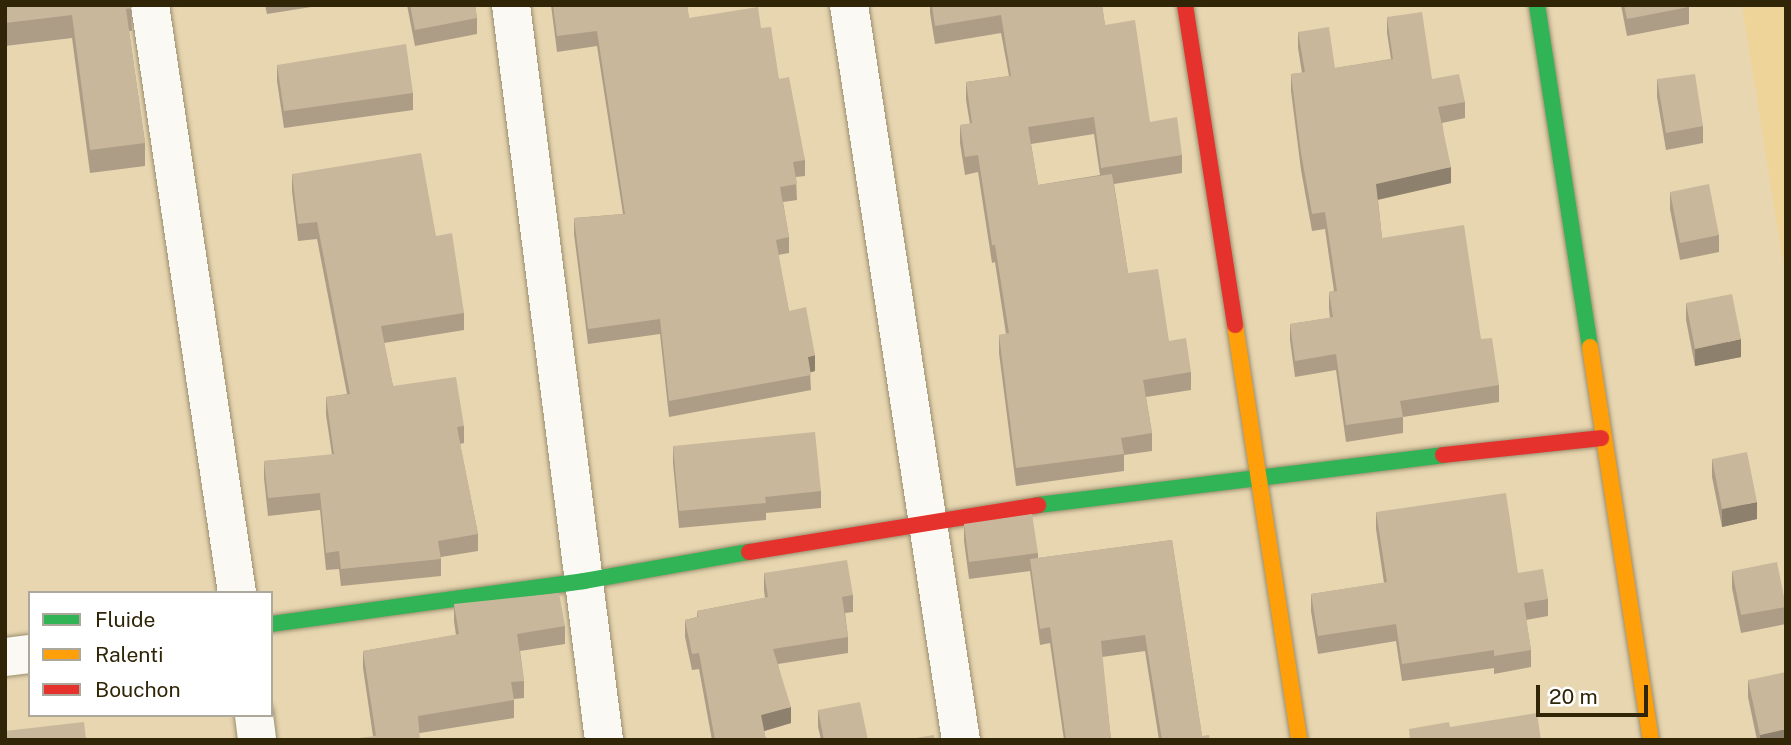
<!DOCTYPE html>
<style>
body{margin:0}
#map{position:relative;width:1791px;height:745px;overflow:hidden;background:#e7d6b0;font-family:"Public Sans",sans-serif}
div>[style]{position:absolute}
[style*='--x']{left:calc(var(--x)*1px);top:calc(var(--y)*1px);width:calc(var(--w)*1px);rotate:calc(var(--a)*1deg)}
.built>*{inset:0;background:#efd499}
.roads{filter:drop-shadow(0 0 2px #9b8e6f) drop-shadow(0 0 2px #9b8e6f)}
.street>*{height:38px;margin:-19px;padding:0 19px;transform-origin:19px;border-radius:19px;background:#fbf9f3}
.fast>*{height:16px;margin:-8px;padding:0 8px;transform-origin:8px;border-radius:8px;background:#30b455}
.slow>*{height:16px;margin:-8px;padding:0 8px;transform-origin:8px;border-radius:8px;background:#ff9f0a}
.jam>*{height:16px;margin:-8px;padding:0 8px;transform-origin:8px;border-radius:8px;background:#e5322d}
.wall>*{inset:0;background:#ad9d86}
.shaded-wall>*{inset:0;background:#8d806d}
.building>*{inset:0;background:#c9b79c}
span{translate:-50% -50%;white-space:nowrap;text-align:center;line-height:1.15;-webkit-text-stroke:7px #fff;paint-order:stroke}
.frame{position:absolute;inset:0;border:7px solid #312508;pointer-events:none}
.legend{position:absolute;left:28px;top:591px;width:245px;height:126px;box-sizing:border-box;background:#fff;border:2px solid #ada89c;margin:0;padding:9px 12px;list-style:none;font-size:21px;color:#312508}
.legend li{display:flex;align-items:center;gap:14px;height:35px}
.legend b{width:35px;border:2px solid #ada89c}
.scale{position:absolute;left:1536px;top:685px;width:112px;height:32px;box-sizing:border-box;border:4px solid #312508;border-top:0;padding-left:9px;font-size:21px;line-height:24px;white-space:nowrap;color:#312508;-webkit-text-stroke:5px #fff;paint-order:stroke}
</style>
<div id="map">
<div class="built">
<div style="clip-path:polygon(1742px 5px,1786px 5px,1786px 281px)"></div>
</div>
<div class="roads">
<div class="street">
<div style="--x:150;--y:5;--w:594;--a:81.58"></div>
<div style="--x:511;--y:5;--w:741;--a:82.79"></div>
<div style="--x:849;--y:5;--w:743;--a:81.34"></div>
<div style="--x:5;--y:657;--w:25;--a:-7"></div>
<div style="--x:254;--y:715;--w:25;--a:83"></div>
</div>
<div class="fast">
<div style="--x:1537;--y:5;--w:346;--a:81.2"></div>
<div style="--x:1038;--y:505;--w:408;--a:-7"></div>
<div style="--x:271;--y:624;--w:316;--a:-7.8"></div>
<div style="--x:584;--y:581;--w:168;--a:-10"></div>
</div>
<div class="slow">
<div style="--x:1235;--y:325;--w:420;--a:81.2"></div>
<div style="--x:1590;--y:347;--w:398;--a:81.2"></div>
</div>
<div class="jam">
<div style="--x:1185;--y:5;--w:324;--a:81.1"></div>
<div style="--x:1443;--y:455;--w:159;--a:-6.1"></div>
<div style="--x:749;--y:552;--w:293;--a:-9.2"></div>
</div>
</div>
<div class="wall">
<div style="clip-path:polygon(5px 5px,131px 5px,132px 31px,129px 31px,145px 143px,145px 166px,90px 173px,72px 38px,5px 46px)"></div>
<div style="clip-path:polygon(265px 5px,324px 5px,267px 14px)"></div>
<div style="clip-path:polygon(407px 5px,475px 5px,477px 18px,477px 34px,415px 46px)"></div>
<div style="clip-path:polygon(551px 5px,687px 5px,689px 18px,761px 28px,779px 79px,805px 160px,805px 176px,796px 177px,797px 200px,783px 202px,789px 237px,789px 253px,778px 255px,789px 311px,815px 371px,810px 372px,811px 390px,669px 417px,660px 334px,588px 344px,574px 234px,574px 218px,623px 214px,597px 46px,557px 52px)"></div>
<div style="clip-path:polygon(evenodd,930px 5px,1102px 5px,1105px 25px,1150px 122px,1182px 155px,1182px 173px,1114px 184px,1128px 273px,1169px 341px,1191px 372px,1191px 390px,1146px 397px,1152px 433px,1152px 451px,1124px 455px,1124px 471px,1016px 486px,999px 353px,999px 335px,1006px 334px,995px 262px,992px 263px,978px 172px,965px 175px,960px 143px,960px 125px,970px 124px,966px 100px,966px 82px,1009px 76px,1001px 33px,935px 44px,930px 13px,930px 5px,1094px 134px,1100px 175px,1038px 185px,1031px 144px,1094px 134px)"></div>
<div style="clip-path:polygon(1621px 5px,1689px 5px,1689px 24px,1627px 36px)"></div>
<div style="clip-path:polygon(1387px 17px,1432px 79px,1465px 102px,1465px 118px,1442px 123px,1451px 183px,1378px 200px,1382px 238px,1481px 339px,1499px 385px,1499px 402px,1403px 417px,1403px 433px,1346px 442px,1336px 370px,1295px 377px,1290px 340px,1290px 324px,1330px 318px,1329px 309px,1329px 292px,1334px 291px,1325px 229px,1312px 231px,1301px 170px,1291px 91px,1291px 74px,1302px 73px,1298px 48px,1298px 32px,1335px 68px,1391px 59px,1387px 33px)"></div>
<div style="clip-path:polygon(277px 65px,413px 93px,413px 110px,284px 128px,277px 81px)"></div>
<div style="clip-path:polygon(1657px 79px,1703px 126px,1703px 143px,1666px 150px,1657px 97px)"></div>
<div style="clip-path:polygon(292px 174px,436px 236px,464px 313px,464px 330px,384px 343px,393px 386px,464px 426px,464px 443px,460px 444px,478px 534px,478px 551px,441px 557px,441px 576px,341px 586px,339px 569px,326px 570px,320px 510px,268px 516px,264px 478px,264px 461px,332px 455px,326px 415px,326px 397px,347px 394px,317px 239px,298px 241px,292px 191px)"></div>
<div style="clip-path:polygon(1670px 192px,1719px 235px,1719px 252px,1680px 260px,1670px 209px)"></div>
<div style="clip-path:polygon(1686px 303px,1741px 357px,1695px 366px,1686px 320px)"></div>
<div style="clip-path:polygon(673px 446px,821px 491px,821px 508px,766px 513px,766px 520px,679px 528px,673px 463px)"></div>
<div style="clip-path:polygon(1712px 459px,1757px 519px,1722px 527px,1712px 477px)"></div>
<div style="clip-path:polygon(1376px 512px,1518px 573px,1548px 599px,1548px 616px,1526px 620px,1531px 650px,1531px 667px,1494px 674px,1494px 668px,1402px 681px,1396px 641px,1318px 654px,1311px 611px,1311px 594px,1384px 583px,1376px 529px)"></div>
<div style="clip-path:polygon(964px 524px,1038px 553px,1038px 558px,1172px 540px,1202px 736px,1210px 740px,1159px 740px,1145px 651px,1102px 657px,1111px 740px,1064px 740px,1050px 643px,1040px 645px,1030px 571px,969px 579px,964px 541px)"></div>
<div style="clip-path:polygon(1732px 571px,1786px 607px,1786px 624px,1741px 633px,1732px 588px)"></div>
<div style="clip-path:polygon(764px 573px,853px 595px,853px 612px,845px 613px,848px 637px,848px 653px,778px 664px,791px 723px,764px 731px,766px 740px,712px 740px,699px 669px,692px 670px,685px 637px,685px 620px,697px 617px,697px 611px,765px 598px,764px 590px)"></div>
<div style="clip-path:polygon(454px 604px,565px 626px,565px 644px,520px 651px,524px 681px,524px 698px,514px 699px,514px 718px,420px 733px,373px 736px,363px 668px,363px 651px,456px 635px,454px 621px)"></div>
<div style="clip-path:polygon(1748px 680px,1786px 740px,1757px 740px,1748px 697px)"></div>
<div style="clip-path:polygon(818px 710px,868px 740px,821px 740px,818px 727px)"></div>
</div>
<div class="shaded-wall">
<div style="clip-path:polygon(1451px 167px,1451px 183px,1376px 200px,1376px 184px)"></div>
<div style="clip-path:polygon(1741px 339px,1741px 357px,1695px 366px,1695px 349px)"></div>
<div style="clip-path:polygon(815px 355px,815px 371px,808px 373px,808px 357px)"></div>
<div style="clip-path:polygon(1757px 502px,1757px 519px,1722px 527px,1722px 509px)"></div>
<div style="clip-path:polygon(791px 707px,791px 723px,761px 732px,761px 715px)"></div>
<div style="clip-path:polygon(1786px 729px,1786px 740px,1760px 740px,1760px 735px)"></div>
</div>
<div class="building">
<div style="clip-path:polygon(5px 5px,131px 5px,132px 8px,126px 9px,145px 143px,90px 150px,72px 15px,5px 23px)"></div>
<div style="clip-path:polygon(410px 5px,475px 5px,477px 18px,415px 30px)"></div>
<div style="clip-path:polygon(553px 5px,687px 5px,689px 18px,758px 7px,761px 28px,771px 27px,779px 79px,789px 77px,805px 160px,793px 162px,797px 184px,780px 187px,789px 237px,776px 240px,789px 311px,806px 307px,815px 355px,808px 357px,811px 375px,669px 401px,660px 319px,588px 329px,574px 218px,625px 214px,597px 31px,557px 36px)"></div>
<div style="clip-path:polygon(932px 5px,1102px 5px,1105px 25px,1135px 20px,1150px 122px,1177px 117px,1182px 155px,1101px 168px,1094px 117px,1028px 127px,1038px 185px,1112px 174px,1128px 273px,1158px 269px,1169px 341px,1186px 338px,1191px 372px,1143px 380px,1152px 433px,1121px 438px,1124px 454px,1016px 468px,999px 335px,1009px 333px,995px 245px,992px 245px,978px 155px,965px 157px,960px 125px,972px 123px,966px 82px,1011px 76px,1001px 15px,935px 26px)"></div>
<div style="clip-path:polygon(1624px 5px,1689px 5px,1689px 7px,1627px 19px)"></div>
<div style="clip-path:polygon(1422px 12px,1432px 79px,1459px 74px,1465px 102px,1438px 107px,1451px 167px,1376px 184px,1382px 238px,1464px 225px,1481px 339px,1492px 338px,1499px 385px,1400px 401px,1403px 417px,1346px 425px,1336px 354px,1295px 361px,1290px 324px,1333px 317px,1329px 292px,1337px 291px,1325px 212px,1312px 214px,1301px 153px,1291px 74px,1305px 72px,1298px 32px,1329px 27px,1335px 68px,1393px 59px,1387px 17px)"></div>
<div style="clip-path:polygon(406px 44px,413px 93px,284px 111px,277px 65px)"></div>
<div style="clip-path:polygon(1695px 74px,1703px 126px,1666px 133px,1657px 79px)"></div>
<div style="clip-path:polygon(421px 153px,436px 236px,452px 233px,464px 313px,381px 326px,393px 386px,456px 377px,464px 426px,457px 427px,478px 534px,438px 541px,441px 559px,341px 569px,339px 551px,326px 553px,320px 493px,268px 498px,264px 461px,334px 454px,326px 397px,350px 394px,317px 222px,298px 224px,292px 174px)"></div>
<div style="clip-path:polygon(1709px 184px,1719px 235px,1680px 243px,1670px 192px)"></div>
<div style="clip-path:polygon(1732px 294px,1741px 339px,1695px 349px,1686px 303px)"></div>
<div style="clip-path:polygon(815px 432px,821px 491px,765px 497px,766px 503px,679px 511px,673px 446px)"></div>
<div style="clip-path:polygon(1747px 452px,1757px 502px,1722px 509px,1712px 459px)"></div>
<div style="clip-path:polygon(1506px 493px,1518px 573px,1543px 569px,1548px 599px,1524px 603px,1531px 650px,1494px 656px,1494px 650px,1402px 664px,1396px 624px,1318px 636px,1311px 594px,1387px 582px,1376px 512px)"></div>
<div style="clip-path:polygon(1032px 514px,1038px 553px,969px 562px,964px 524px)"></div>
<div style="clip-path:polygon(1172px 540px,1202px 736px,1209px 735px,1210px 740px,1162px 740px,1145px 635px,1101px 641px,1111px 740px,1066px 740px,1050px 627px,1040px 629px,1030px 559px)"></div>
<div style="clip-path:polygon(847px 560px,853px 595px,842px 597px,848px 637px,773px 649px,791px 707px,761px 715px,766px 740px,715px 740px,699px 653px,692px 654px,685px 620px,698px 617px,697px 611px,768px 597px,764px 573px)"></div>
<div style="clip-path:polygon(1777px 562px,1786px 607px,1741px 615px,1732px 571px)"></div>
<div style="clip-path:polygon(559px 593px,565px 626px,517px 634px,524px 681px,511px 682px,514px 700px,418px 716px,420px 740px,342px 740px,376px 736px,363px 651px,459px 634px,454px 604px)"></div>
<div style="clip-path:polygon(1786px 672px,1786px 729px,1760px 735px,1748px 680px)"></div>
<div style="clip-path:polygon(860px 702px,868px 740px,824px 740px,818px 710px)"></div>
<div style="clip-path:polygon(1537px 713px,1541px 740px,1410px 740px,1409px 729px,1449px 722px,1450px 727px)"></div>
<div style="clip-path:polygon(84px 722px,86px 740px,5px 740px,5px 731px)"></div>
<div style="clip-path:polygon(934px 735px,935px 740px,904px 740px)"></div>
</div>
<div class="frame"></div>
<ul class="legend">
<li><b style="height:9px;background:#30b455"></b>Fluide</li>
<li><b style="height:9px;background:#ff9f0a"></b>Ralenti</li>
<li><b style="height:9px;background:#e5322d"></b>Bouchon</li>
</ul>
<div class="scale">20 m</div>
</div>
